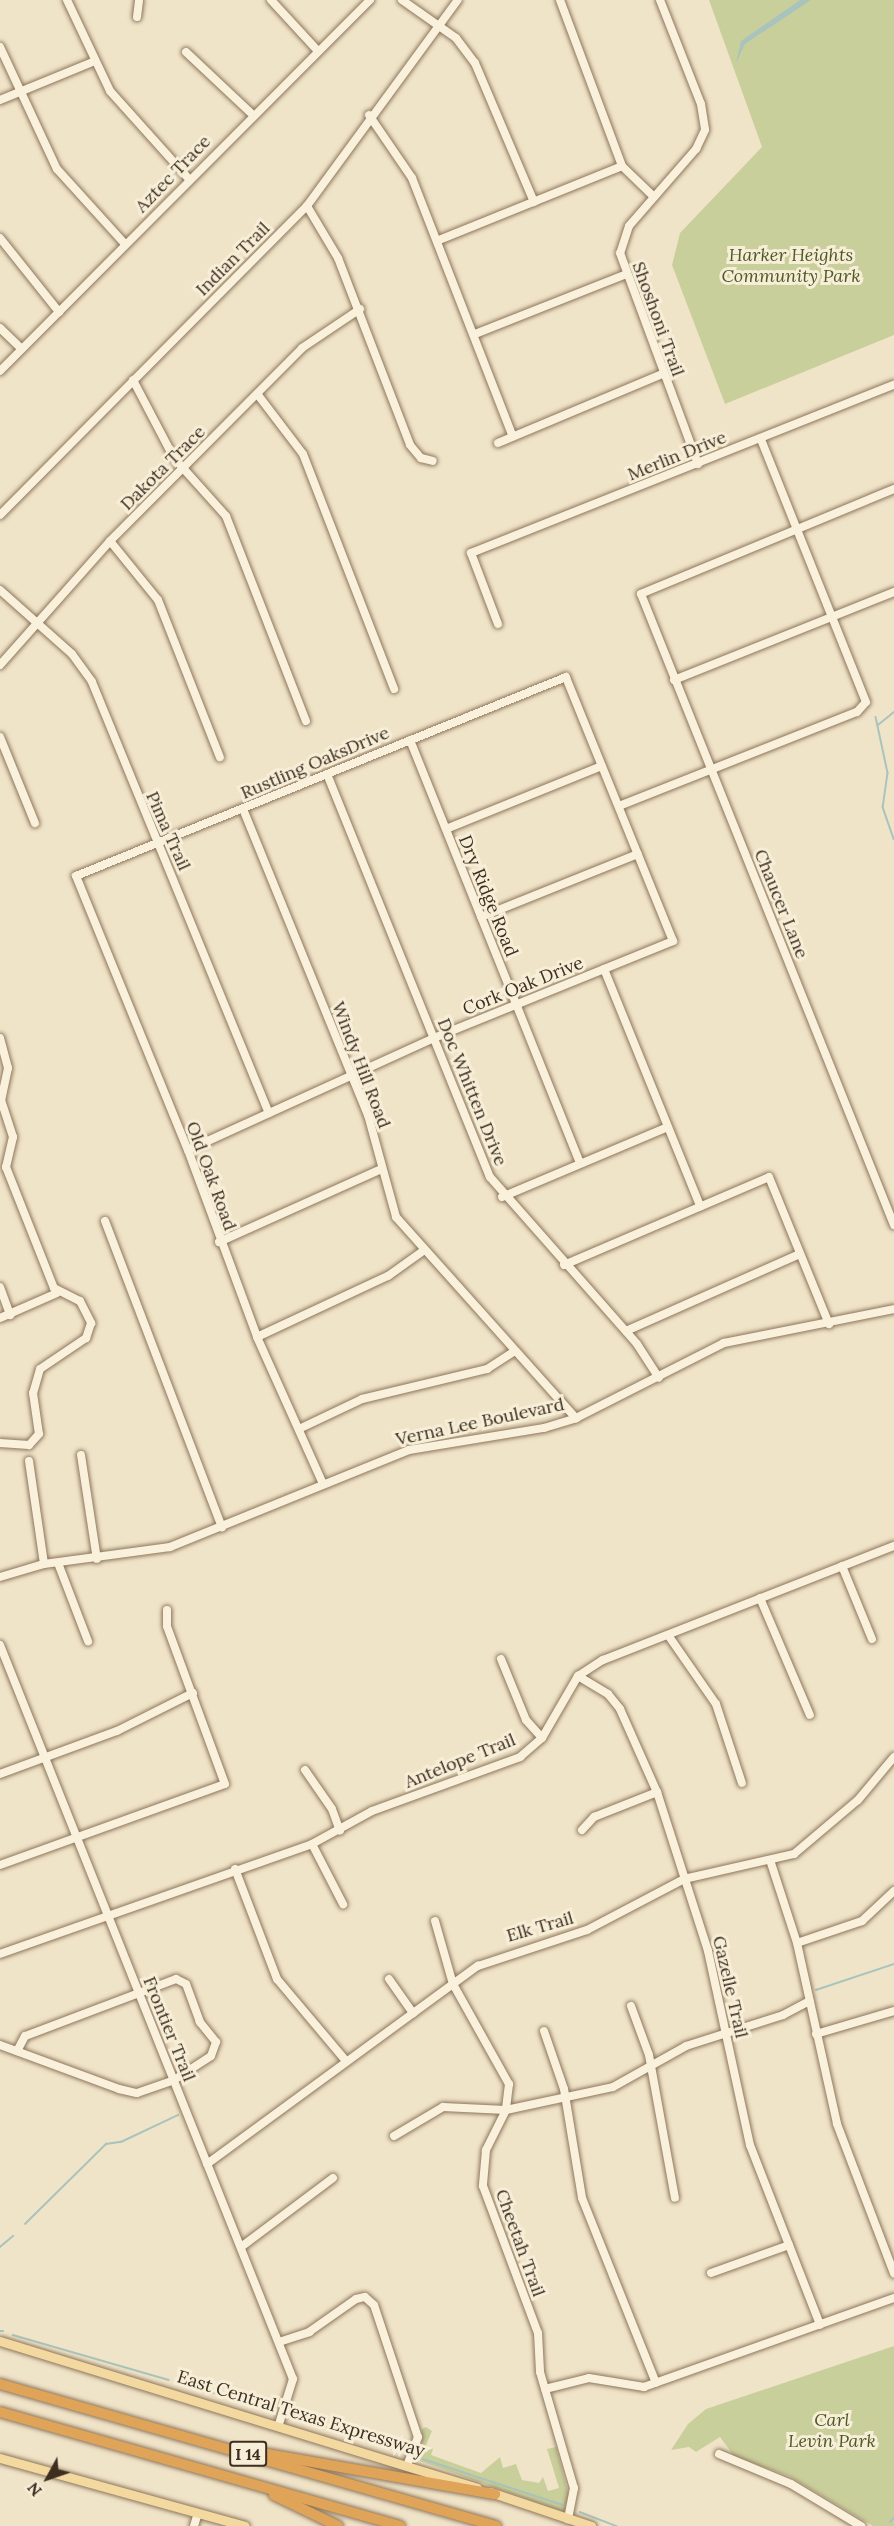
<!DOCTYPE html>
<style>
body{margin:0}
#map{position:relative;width:894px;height:2526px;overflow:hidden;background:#f0e4c8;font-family:Lora,serif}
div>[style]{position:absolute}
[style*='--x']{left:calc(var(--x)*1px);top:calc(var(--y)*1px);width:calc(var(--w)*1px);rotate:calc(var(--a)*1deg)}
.green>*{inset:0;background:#c9cf9b}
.water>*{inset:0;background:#a9c4bc}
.stream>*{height:1.5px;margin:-0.75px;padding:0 0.75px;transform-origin:0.75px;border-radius:0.75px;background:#a9c4bc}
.roads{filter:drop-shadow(0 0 2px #8d765c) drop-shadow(0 0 2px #8d765c)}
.minor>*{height:8px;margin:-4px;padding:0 4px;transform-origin:4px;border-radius:4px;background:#faf1dc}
.major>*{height:9px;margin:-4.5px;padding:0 4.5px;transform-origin:4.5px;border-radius:4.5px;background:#f3d9a0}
.highway>*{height:10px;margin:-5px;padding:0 5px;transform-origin:5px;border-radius:5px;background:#e0a458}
span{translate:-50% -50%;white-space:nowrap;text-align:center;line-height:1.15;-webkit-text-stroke:6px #f7eed8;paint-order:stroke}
.shield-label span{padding:2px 4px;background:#f7eed8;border:2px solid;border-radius:4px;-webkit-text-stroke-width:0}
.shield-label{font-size:16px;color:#3d2e20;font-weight:700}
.street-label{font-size:18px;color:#3d2e20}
.park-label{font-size:18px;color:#4d5a26;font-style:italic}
.north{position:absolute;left:18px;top:2448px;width:60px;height:60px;-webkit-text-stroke:4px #f7eed8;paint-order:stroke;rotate:230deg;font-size:16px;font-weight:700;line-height:24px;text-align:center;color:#3d2e20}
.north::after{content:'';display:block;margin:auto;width:21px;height:27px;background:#3d2e20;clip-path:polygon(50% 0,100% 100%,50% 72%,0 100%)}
</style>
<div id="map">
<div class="green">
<div style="clip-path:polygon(709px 0,894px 0,894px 335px,725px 404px,672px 265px,680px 233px,762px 147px)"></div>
<div style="clip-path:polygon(894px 2346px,894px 2526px,873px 2526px,789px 2476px,734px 2456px,720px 2437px,696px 2452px,689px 2447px,671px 2450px,688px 2424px,706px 2409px)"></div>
<div style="clip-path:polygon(426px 2427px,432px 2431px,426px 2445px,433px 2449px,431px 2455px,481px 2473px,500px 2457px,503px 2468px,516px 2464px,522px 2480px,539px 2483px,543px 2477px,548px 2491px,559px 2488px,547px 2449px,556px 2447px,569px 2496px,564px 2512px,420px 2461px,422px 2429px)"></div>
</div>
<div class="water">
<div style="clip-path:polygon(800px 0,811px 0,745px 44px,736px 63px,741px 41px)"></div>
</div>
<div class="stream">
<div style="--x:876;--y:717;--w:57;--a:77.9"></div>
<div style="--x:888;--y:773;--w:34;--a:98"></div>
<div style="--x:883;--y:807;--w:34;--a:71"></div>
<div style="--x:878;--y:725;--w:21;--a:-39"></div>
<div style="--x:816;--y:1990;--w:82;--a:-18.4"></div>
<div style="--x:25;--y:2224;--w:114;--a:-44.6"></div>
<div style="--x:106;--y:2144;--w:15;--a:-8"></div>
<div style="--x:121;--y:2142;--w:63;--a:-25.3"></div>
<div style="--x:0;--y:2247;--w:17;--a:-40"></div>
<div style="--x:0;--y:2331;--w:3;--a:0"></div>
<div style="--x:13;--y:2335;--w:162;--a:16.1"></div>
<div style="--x:190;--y:2386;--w:73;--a:15.9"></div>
<div style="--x:260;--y:2406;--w:18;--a:-9"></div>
<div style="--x:295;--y:2409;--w:16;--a:43"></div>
<div style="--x:307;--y:2420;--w:100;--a:18.6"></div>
<div style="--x:423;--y:2459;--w:147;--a:18.2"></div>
<div style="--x:580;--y:2512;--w:39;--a:21"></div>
<div style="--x:890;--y:2522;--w:6;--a:-45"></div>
</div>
<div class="roads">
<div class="minor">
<div style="--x:67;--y:0;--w:101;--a:64.7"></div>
<div style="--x:110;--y:91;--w:118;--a:48.1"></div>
<div style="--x:271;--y:0;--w:68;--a:47.4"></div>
<div style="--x:402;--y:0;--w:66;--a:35.1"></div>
<div style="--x:456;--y:38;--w:31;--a:53"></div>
<div style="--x:475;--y:63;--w:151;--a:67"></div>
<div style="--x:560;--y:0;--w:177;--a:69.5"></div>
<div style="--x:622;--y:166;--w:43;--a:44.1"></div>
<div style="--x:660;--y:0;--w:112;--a:68.5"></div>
<div style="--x:701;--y:104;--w:26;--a:81"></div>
<div style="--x:705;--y:130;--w:21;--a:115"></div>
<div style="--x:696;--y:149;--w:102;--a:131"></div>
<div style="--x:629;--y:226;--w:28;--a:108"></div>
<div style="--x:620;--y:253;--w:225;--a:69.7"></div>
<div style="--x:137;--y:17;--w:17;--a:-83"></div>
<div style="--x:0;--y:47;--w:135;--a:65"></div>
<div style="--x:57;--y:169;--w:101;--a:47.8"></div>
<div style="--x:186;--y:52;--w:91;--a:43.2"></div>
<div style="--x:0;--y:100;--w:103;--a:-22.3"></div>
<div style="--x:369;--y:115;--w:76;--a:55.7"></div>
<div style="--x:412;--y:178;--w:275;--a:68.7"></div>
<div style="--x:307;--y:206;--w:61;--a:59.2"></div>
<div style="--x:338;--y:258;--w:200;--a:68.9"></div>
<div style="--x:410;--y:445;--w:17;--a:50"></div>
<div style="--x:421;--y:458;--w:12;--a:14"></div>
<div style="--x:0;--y:238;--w:95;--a:51.4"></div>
<div style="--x:439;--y:240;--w:197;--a:-22"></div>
<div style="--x:0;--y:328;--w:30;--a:44"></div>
<div style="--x:475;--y:334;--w:160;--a:-21.6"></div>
<div style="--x:0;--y:371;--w:524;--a:-45.08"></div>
<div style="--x:133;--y:380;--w:88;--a:62.3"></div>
<div style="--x:174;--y:458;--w:78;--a:48.1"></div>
<div style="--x:226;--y:516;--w:220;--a:68.7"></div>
<div style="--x:258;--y:395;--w:74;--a:52.7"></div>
<div style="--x:303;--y:454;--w:252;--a:68.8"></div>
<div style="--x:498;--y:443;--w:178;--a:-22.8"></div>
<div style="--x:894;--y:489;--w:274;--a:157.5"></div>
<div style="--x:641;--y:594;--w:680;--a:68.15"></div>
<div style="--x:0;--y:515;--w:436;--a:-45.2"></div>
<div style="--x:307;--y:206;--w:255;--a:-53.8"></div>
<div style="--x:110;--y:541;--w:76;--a:50.9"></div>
<div style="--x:158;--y:600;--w:169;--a:68.5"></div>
<div style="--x:0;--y:590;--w:96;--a:41.6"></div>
<div style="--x:72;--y:654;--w:34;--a:54"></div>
<div style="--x:92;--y:682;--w:466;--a:67.7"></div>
<div style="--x:498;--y:624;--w:76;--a:-110.8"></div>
<div style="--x:471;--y:553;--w:455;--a:-21.7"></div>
<div style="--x:0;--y:665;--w:166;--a:-48.4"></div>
<div style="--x:110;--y:541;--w:272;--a:-45.1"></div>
<div style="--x:302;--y:348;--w:70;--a:-33.9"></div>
<div style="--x:674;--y:680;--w:237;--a:-21.8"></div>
<div style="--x:0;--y:737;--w:93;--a:67.9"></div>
<div style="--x:410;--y:740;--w:455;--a:68.1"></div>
<div style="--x:327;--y:774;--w:435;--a:68"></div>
<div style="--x:490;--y:1177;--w:222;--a:48.6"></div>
<div style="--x:637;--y:1344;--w:40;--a:57.1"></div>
<div style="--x:619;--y:806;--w:256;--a:-21.6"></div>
<div style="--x:857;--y:712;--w:13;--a:-48"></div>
<div style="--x:866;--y:702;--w:283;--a:-111.8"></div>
<div style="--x:243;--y:809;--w:331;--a:67.8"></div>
<div style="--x:368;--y:1115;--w:106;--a:74.6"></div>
<div style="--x:396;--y:1217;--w:270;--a:48.2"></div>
<div style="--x:446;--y:829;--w:168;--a:-22"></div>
<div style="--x:481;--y:917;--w:169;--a:-21.9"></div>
<div style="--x:604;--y:969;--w:256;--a:67.9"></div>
<div style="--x:0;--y:1038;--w:31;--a:75"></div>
<div style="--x:8;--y:1068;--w:33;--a:102"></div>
<div style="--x:1;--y:1100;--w:39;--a:72"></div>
<div style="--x:13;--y:1137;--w:31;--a:103"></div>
<div style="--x:6;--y:1167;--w:130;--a:68.4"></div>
<div style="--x:54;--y:1288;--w:29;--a:27"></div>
<div style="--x:80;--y:1301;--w:25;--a:63"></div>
<div style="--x:91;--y:1323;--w:16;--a:108"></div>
<div style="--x:86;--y:1338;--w:55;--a:146"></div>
<div style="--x:40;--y:1369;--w:25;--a:106"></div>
<div style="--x:33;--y:1393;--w:41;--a:81.7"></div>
<div style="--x:39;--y:1434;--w:15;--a:132"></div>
<div style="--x:29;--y:1445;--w:29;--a:-176"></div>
<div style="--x:188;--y:1150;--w:270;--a:-24.5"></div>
<div style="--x:434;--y:1038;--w:258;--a:-22.1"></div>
<div style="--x:673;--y:941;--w:285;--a:-112.1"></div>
<div style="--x:566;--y:677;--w:529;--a:157.9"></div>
<div style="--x:76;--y:876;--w:296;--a:67.8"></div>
<div style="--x:188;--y:1150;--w:199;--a:69.7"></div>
<div style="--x:257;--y:1337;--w:161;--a:65.8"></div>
<div style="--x:502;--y:1197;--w:180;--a:-22.9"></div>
<div style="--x:105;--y:1221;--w:328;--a:69.1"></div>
<div style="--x:219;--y:1242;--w:175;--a:-24.2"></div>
<div style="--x:564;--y:1265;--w:223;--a:-23.2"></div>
<div style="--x:769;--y:1177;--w:159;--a:67.8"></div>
<div style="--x:0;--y:1287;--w:30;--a:70"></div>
<div style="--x:0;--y:1318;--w:62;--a:-23.7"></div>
<div style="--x:626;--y:1331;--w:190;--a:-23.9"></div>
<div style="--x:257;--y:1337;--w:145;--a:-25"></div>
<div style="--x:388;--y:1276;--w:43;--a:-35.5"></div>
<div style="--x:301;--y:1428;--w:68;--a:-25.4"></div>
<div style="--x:362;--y:1399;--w:129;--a:-13.5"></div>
<div style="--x:487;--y:1369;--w:33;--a:-33"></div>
<div style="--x:81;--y:1455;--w:105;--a:81.3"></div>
<div style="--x:29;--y:1461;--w:104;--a:81.7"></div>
<div style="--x:58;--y:1563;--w:84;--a:69"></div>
<div style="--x:842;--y:1566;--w:79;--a:67.7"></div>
<div style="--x:0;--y:1577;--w:46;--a:-16.5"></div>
<div style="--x:44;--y:1564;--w:127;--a:-7.7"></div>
<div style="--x:170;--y:1547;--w:258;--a:-22.1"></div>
<div style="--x:409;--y:1450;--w:137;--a:-9.3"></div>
<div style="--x:544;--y:1428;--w:34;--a:-17"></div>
<div style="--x:576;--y:1418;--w:166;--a:-26.9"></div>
<div style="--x:724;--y:1343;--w:173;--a:-11.3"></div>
<div style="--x:760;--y:1598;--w:127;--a:66.9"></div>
<div style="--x:668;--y:1635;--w:84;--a:55.2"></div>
<div style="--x:716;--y:1704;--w:83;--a:71.8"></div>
<div style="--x:0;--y:1645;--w:790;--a:68.24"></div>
<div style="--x:293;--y:2379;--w:47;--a:107.3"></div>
<div style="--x:501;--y:1659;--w:66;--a:67.7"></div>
<div style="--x:526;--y:1720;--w:24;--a:48"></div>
<div style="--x:578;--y:1676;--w:35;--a:31"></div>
<div style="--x:608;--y:1694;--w:19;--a:51"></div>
<div style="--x:620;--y:1709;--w:91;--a:66"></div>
<div style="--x:657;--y:1792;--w:167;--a:72.2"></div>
<div style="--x:708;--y:1951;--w:198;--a:77.8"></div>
<div style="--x:750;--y:2145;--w:193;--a:68.7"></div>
<div style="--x:305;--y:1770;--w:47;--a:55.3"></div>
<div style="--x:332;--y:1809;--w:23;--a:70"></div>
<div style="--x:0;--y:1774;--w:125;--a:-20.2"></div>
<div style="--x:117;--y:1731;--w:85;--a:-26.6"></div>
<div style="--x:582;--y:1830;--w:18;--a:-47"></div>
<div style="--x:594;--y:1817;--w:68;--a:-21.6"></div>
<div style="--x:312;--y:1844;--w:68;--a:62.7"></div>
<div style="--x:771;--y:1863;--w:84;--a:72"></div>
<div style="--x:797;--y:1943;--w:185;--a:77.5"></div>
<div style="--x:837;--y:2124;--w:160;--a:69.1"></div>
<div style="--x:0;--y:1865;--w:239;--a:-19.8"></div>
<div style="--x:225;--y:1784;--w:168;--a:-110.2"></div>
<div style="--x:167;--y:1626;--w:16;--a:-90"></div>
<div style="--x:235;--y:1869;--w:118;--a:69.1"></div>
<div style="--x:277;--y:1979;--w:107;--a:49.9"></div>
<div style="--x:435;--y:1921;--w:66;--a:74.1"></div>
<div style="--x:453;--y:1984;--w:115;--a:60.8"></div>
<div style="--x:509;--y:2084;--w:26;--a:97"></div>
<div style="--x:506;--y:2110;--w:45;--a:116.6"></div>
<div style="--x:486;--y:2150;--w:36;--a:95"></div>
<div style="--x:483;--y:2186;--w:157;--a:69.5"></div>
<div style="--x:538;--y:2333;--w:39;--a:87"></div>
<div style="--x:540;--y:2372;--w:121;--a:73.7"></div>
<div style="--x:574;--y:2488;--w:32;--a:101"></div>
<div style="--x:797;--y:1943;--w:69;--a:-18.7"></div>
<div style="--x:862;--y:1921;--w:44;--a:-43.2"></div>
<div style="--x:0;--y:1954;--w:331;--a:-19.4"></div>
<div style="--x:312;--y:1844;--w:68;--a:-28.8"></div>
<div style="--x:372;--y:1811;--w:158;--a:-20"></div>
<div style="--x:520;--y:1757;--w:29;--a:-41"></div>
<div style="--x:542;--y:1738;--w:72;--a:-59.9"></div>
<div style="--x:578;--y:1676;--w:30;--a:-33"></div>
<div style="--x:603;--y:1660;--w:313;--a:-21.4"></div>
<div style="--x:389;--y:1979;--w:42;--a:54.8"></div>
<div style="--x:631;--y:2006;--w:52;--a:69.8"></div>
<div style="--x:649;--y:2055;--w:145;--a:79.7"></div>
<div style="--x:544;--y:2031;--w:61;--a:71"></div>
<div style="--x:564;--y:2089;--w:110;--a:80.6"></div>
<div style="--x:582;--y:2198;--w:199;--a:68.2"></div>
<div style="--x:816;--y:2034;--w:81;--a:-16.4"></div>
<div style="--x:0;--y:2045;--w:127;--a:20.3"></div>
<div style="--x:119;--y:2089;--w:18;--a:13"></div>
<div style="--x:137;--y:2093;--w:39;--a:-19"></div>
<div style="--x:174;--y:2080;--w:44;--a:-33"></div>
<div style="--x:211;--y:2056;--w:15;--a:-70"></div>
<div style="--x:216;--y:2042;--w:26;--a:-129"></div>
<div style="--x:200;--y:2022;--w:40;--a:-110.2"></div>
<div style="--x:186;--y:1984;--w:11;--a:-153"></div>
<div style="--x:176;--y:1979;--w:161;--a:159.3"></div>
<div style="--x:25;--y:2036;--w:17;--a:118"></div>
<div style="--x:394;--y:2136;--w:57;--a:-30.6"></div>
<div style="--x:443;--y:2107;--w:63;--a:2.7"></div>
<div style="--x:506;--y:2110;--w:109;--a:-12.1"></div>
<div style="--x:613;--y:2087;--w:84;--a:-29.3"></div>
<div style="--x:686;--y:2046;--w:102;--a:-17.7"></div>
<div style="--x:783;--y:2015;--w:30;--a:-28"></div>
<div style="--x:207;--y:2164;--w:336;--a:-36.2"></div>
<div style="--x:478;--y:1966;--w:115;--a:-18.3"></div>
<div style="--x:587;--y:1930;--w:110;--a:-27.7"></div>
<div style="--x:684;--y:1879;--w:113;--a:-12.8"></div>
<div style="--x:794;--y:1854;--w:84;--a:-40.2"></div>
<div style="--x:858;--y:1800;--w:56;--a:-50.1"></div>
<div style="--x:241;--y:2247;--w:115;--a:-36.9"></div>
<div style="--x:711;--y:2273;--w:83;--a:-19.7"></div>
<div style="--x:279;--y:2342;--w:32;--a:-18"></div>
<div style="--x:309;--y:2332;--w:57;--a:-35.1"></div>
<div style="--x:356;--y:2299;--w:9;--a:-13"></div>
<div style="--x:365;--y:2297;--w:12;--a:42"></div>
<div style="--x:374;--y:2305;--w:139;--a:71.6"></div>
<div style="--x:418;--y:2437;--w:28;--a:111"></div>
<div style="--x:545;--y:2389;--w:45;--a:-14"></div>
<div style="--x:589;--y:2378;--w:56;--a:9.3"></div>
<div style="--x:644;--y:2387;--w:265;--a:-19.6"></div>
<div style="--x:719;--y:2454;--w:78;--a:22.6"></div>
<div style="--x:791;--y:2484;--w:82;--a:31"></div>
<div style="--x:194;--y:2526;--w:10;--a:-73"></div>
</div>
<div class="major">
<div style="--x:0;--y:2341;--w:499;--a:17.1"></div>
<div style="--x:0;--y:2458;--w:254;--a:15.5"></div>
<div style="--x:490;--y:2492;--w:107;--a:18.6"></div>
</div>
<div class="highway">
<div style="--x:0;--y:2384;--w:516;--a:15.98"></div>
<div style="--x:0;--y:2412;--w:416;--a:15.9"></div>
<div style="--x:250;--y:2451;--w:249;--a:10"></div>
<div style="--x:274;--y:2495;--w:71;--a:25.8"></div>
</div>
</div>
<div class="shield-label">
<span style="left:248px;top:2454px">I 14</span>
</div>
<div class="street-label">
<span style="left:173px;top:174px;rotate:-46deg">Aztec Trace</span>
<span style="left:233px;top:259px;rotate:-45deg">Indian Trail</span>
<span style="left:658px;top:319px;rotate:70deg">Shoshoni Trail</span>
<span style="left:677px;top:456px;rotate:-22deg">Merlin Drive</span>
<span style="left:163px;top:468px;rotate:-45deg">Dakota Trace</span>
<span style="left:315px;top:763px;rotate:-23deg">Rustling OaksDrive</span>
<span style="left:168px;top:831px;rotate:66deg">Pima Trail</span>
<span style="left:488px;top:896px;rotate:68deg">Dry Ridge Road</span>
<span style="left:781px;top:904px;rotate:68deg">Chaucer Lane</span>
<span style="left:523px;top:986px;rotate:-22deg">Cork Oak Drive</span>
<span style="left:361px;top:1065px;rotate:69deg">Windy Hill Road</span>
<span style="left:472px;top:1092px;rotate:68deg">Doc Whitten Drive</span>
<span style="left:211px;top:1176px;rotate:70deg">Old Oak Road</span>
<span style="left:480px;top:1422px;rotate:-12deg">Verna Lee Boulevard</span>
<span style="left:460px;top:1761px;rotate:-22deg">Antelope Trail</span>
<span style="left:540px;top:1927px;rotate:-16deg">Elk Trail</span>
<span style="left:730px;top:1987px;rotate:77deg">Gazelle Trail</span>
<span style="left:169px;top:2029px;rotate:68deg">Frontier Trail</span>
<span style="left:520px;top:2243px;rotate:70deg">Cheetah Trail</span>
<span style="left:301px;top:2414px;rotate:17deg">East Central Texas Expressway</span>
</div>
<div class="park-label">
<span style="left:791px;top:266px">Harker Heights<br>Community Park</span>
<span style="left:832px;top:2431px">Carl<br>Levin Park</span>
</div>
<div class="north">N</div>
</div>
